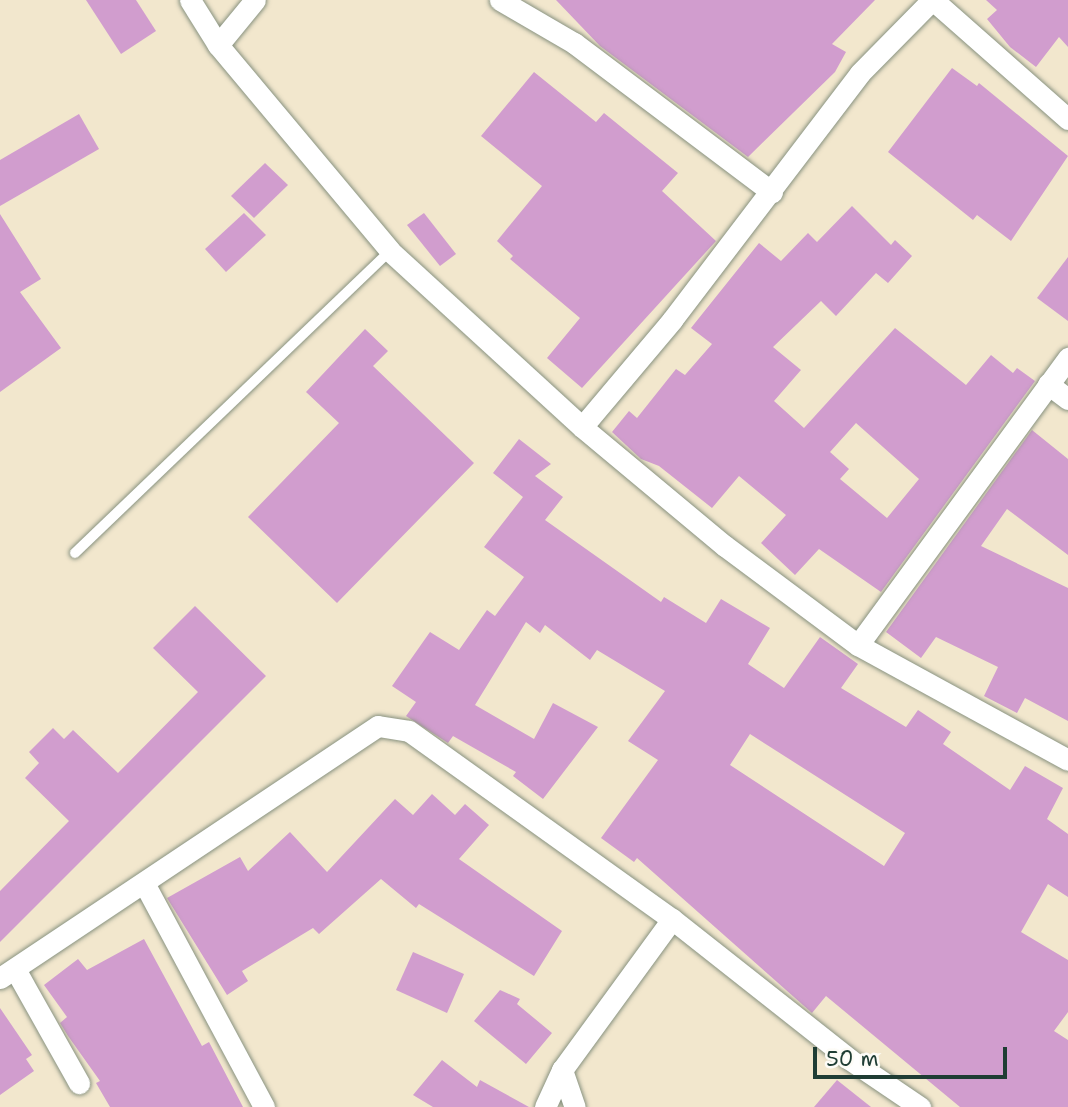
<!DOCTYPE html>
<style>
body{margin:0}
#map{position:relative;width:1068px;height:1107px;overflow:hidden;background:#f2e7cd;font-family:"Shantell Sans",sans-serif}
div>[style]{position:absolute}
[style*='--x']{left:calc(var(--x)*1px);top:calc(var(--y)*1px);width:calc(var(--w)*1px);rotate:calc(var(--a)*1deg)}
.building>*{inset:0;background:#d19dce}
.roads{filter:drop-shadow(0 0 2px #889280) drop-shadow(0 0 2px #889280)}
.service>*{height:10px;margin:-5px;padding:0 5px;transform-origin:5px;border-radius:5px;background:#fff}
.minor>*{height:21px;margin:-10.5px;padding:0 10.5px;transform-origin:10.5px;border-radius:10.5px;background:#fff}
span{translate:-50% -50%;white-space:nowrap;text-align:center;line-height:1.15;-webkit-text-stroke:6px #fdfcf7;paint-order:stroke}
.scale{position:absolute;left:813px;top:1047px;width:194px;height:32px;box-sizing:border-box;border:4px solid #1f3d34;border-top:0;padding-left:9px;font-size:21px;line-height:24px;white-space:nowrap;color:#1f3d34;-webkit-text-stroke:5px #fdfcf7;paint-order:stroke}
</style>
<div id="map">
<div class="building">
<div style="clip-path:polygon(86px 0,136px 0,156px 31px,121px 54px)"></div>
<div style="clip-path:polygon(556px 0,875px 0,832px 44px,846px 52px,835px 72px,748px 157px,600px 46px)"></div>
<div style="clip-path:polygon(986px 0,1068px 0,1068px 47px,1059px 37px,1036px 67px,1010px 47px,987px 19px,997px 10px)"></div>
<div style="clip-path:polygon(952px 68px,977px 86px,979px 83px,1068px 156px,1011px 241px,977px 215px,973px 220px,888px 152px)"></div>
<div style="clip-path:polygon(534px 72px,596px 122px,604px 113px,678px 173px,662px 191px,716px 241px,582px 388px,547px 358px,580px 318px,510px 259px,513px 256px,497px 241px,542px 186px,481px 136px)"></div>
<div style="clip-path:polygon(79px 114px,99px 149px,0 206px,0 160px)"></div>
<div style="clip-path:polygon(265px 163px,288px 185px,254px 218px,231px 196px)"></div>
<div style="clip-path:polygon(evenodd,852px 206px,891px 245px,895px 240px,912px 256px,888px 283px,876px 273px,836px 316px,821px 301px,773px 347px,801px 370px,774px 401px,804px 428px,895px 328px,966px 385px,991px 355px,1013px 373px,1017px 368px,1035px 381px,881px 592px,819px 549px,795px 575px,761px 543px,786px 515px,739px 476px,712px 508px,659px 466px,641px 459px,612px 432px,629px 411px,637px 418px,676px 369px,685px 375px,712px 344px,691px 328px,759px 243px,781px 261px,808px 233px,817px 242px,852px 206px,856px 423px,919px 479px,887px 518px,840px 479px,849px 469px,830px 452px,856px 423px)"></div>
<div style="clip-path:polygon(244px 213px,266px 235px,226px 272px,205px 249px)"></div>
<div style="clip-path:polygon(424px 213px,456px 254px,440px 266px,407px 225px)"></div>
<div style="clip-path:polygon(0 214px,41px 279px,20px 292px,61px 348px,0 392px)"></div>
<div style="clip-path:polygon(1068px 257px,1068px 321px,1037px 298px)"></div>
<div style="clip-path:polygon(365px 329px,388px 351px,373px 366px,474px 463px,337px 603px,248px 517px,339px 423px,306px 392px)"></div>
<div style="clip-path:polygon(1032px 430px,1068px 459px,1068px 555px,1007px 509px,981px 546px,1068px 588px,1068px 721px,1025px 698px,1017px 713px,984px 696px,998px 667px,936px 637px,921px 658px,886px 632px)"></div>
<div style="clip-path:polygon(evenodd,519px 439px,551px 464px,535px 476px,563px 497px,545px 520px,661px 602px,664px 597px,706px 623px,721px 599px,770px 628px,748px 664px,784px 688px,820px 637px,858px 664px,841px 688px,906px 727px,918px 710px,951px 732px,943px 744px,1010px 790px,1025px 766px,1063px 788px,1047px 819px,1068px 834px,1068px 897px,1048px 884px,1021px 932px,1068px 960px,1068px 1012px,1054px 1031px,1068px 1040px,1068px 1107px,960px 1107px,826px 996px,812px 1013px,637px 858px,634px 862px,601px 838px,658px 760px,628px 741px,665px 691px,597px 650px,590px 660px,545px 625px,540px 633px,526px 622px,475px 705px,534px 739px,553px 703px,598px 727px,543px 799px,513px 776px,516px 772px,453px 736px,448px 743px,406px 716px,416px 702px,392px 686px,430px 632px,459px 650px,487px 610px,495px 616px,524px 577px,484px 547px,523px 497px,493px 473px,519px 439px,750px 734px,905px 833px,884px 866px,730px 765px,750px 734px)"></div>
<div style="clip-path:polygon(195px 606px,266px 676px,0 942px,0 891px,69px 821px,25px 778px,39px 763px,29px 752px,53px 728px,64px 739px,73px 730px,118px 773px,198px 692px,153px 648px)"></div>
<div style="clip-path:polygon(432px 794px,455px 815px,465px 804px,489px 825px,459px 859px,562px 931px,534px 976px,419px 904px,416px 908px,381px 879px,319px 934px,313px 928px,242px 971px,248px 981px,227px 995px,167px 898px,240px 857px,248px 871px,290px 832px,327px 872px,395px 799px,413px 815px)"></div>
<div style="clip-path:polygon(144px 939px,202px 1046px,209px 1042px,243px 1107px,110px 1107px,96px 1083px,100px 1081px,68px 1036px,60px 1023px,67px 1017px,44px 985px,78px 959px,87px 970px)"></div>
<div style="clip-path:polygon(413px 952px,464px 974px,447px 1013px,396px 990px)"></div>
<div style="clip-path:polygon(500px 990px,520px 999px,517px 1004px,552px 1033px,526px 1064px,474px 1021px)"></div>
<div style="clip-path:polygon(0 1008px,32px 1055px,26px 1059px,34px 1071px,0 1095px)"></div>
<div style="clip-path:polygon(442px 1060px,477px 1087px,480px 1080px,529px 1107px,433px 1107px,413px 1095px)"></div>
<div style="clip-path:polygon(837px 1080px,871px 1107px,814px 1107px)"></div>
</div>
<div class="roads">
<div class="service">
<div style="--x:75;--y:553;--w:436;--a:-43.8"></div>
</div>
<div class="minor">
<div style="--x:190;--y:0;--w:53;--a:58.1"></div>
<div style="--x:218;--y:45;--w:268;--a:50.1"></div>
<div style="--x:390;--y:251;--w:260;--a:42.5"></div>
<div style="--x:582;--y:427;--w:186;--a:39.8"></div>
<div style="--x:725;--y:546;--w:166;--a:36.7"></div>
<div style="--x:858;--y:645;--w:239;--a:28.7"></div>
<div style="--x:500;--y:0;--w:86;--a:30.2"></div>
<div style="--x:574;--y:43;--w:248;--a:37"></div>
<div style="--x:933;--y:0;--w:180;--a:41.4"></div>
<div style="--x:218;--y:45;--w:58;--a:-50.6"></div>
<div style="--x:1048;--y:384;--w:25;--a:37"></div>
<div style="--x:582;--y:427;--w:140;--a:-49.9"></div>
<div style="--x:672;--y:320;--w:310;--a:-52.7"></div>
<div style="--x:860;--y:73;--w:103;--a:-45.4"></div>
<div style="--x:858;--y:645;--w:356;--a:-53.8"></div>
<div style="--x:144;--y:883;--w:254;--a:61.8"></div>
<div style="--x:15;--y:969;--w:131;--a:60.7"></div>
<div style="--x:0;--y:978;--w:454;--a:-33.7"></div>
<div style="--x:378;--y:726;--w:31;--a:9"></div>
<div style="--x:409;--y:731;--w:323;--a:35.6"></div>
<div style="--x:672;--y:919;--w:226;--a:38.3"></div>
<div style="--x:849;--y:1059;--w:86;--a:34.1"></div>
<div style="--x:562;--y:1070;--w:39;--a:71"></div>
<div style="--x:545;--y:1107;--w:41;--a:-65.3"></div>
<div style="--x:562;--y:1070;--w:187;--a:-53.9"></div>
</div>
</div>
<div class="scale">50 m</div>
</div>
